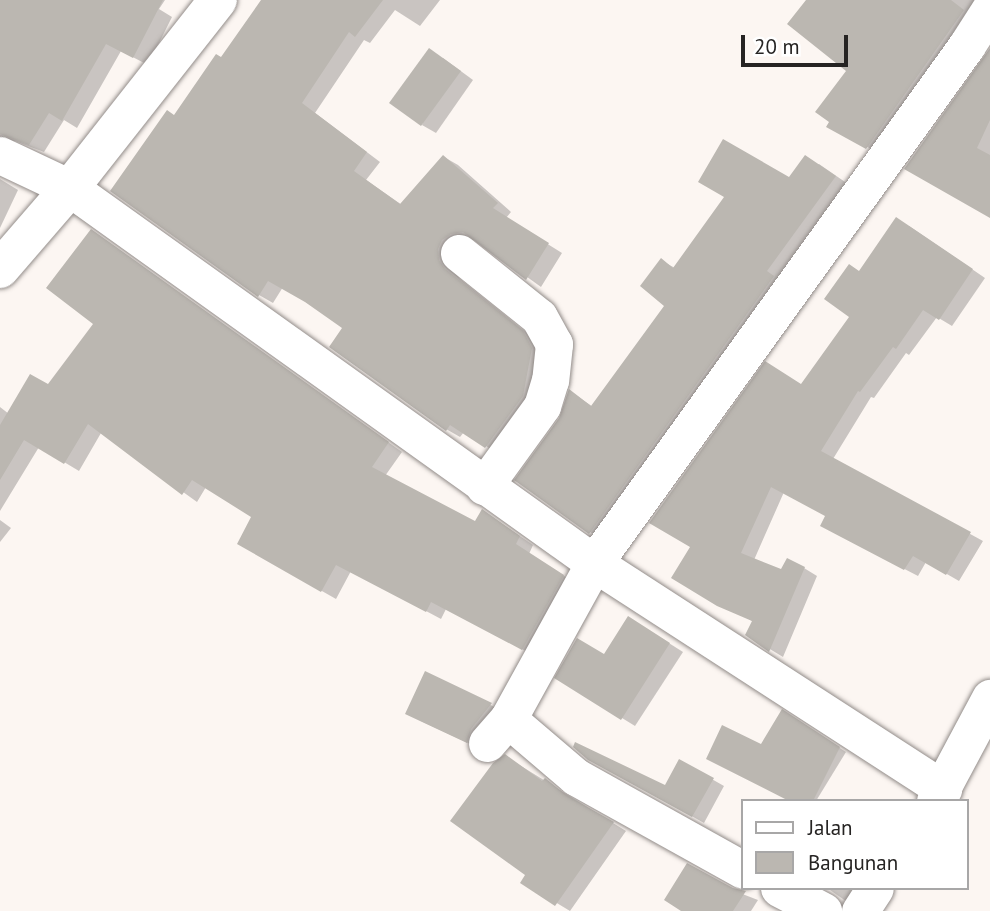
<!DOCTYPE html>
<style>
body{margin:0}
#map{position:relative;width:990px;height:911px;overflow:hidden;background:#fcf6f2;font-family:"PT Sans",sans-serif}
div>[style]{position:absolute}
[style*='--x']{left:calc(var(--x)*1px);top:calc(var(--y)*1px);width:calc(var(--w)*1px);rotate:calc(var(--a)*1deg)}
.shadow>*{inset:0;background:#0003}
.building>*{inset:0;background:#bbb7b1}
.roads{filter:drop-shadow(0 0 2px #928c89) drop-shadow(0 0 2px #928c89)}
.street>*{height:37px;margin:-18.5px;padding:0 18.5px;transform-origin:18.5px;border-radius:18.5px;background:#fff}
.secondary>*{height:38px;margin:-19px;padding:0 19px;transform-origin:19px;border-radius:19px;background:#fff}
span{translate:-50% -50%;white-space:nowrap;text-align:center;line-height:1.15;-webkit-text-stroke:5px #fff;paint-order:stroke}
.legend{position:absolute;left:741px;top:799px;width:228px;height:91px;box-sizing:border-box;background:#fff;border:2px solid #a8a7a7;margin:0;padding:9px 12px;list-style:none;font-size:21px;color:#262423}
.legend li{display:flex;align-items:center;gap:14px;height:35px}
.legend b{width:35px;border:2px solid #a8a7a7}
.scale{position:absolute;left:741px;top:35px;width:107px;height:32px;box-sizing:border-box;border:4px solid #262423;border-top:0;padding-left:9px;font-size:21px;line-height:24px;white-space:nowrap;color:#262423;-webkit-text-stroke:5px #fff;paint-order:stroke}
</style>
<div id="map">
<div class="shadow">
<div style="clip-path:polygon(0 0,165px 0,159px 9px,172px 17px,148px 65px,121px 51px,77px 128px,64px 120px,44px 152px,15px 141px,0 149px)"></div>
<div style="clip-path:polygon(271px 0,440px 0,420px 26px,395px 10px,370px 43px,364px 40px,315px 113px,380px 162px,366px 180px,402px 205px,444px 157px,458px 165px,511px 212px,506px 218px,562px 253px,541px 287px,476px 240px,465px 241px,453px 269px,460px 279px,537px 341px,546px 358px,500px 455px,464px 432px,460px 437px,446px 429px,344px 327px,283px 287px,273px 303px,259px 295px,175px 116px)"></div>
<div style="clip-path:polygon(816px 0,990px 0,881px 154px,842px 134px,848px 71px)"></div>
<div style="clip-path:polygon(990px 49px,990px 216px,906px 168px)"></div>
<div style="clip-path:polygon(443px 58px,473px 80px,436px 133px,422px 125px)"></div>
<div style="clip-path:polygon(819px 164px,848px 184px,603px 540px,590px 532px,561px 419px,570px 391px,593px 407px,667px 305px,662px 261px,675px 268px,790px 179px)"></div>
<div style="clip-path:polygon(0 179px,18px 190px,0 228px)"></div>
<div style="clip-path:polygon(909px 226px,985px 278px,952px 326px,937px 317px,909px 355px,906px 353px,874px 398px,871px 397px,833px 459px,983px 541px,959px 581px,926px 562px,918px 576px,835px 533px,827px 516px,784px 492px,754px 560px,782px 571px,804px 568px,817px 576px,783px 657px,747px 635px,754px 622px,673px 577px,852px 316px,861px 272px)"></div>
<div style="clip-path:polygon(92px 231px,402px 452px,385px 476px,476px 523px,483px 511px,533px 545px,529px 554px,577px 584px,537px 657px,446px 609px,441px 619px,351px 571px,336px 599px,239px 544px,254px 516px,206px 487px,197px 502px,101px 433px,79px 471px,39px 447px,0 511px,0 407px,9px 414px,48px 386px,95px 323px)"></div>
<div style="clip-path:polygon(0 520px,11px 528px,0 542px)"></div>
<div style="clip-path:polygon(642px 626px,683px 652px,635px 726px,622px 718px,604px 656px)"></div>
<div style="clip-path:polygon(426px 674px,505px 712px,481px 749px,421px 721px)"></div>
<div style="clip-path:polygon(793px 718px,846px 752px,816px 801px,791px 801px,762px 747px)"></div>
<div style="clip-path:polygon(505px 756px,626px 831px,570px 911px,522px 882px,527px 875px)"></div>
<div style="clip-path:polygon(589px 758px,666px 787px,680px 761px,724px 786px,704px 823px)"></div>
<div style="clip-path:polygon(827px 888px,869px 888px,856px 908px)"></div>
<div style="clip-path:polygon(732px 890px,758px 900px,751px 911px,685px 911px)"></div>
</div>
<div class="building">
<div style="clip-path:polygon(0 0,163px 0,133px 58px,106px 44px,62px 121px,49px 113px,29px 145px,0 134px)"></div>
<div style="clip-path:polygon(261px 0,383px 0,355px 37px,349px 32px,302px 103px,367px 152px,354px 171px,400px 204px,443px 155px,498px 203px,493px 208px,549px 243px,526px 280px,463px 232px,451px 234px,442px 240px,438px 249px,439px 260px,445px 269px,523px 331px,532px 348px,523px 396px,485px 448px,450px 425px,446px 431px,329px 347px,342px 328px,305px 302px,268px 281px,258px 297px,110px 191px,167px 110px,174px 115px,216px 54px,221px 57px)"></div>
<div style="clip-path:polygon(806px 0,951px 0,964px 10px,866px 149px,826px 127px,829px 122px,815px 112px,846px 71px,787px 24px)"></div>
<div style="clip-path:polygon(429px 48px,461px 71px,421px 126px,389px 103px)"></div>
<div style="clip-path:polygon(990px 48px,990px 120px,977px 148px,990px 155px,990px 218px,904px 169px)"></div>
<div style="clip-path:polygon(723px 139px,789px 177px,805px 155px,836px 176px,767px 271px,774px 276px,589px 534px,514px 480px,559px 418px,569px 389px,591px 406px,664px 306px,640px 286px,661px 258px,673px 268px,724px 197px,698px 182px)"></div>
<div style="clip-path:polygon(896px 217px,973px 269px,939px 320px,923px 310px,896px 349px,893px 347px,860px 392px,858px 391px,821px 451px,971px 532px,946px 575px,913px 556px,904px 570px,820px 526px,825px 516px,771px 487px,741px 553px,781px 569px,787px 558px,805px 567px,769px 652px,745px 635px,752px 621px,717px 606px,671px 578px,690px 547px,649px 523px,765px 361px,801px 384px,849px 317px,824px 299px,849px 264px,859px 271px)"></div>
<div style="clip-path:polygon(91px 229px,389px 442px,372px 467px,475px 521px,482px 509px,520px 536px,516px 544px,564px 575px,522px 650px,431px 602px,426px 612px,336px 565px,321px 592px,237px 544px,251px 517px,192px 480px,182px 495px,88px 424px,64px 464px,24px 440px,0 480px,0 425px,30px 374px,48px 384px,93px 324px,46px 288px)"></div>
<div style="clip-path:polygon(628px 616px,670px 643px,621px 720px,554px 678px,577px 638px,604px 654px)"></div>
<div style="clip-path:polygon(425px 671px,492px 703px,471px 729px,467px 743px,405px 714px)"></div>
<div style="clip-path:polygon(782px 709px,840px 747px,813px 801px,789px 801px,706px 759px,722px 725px,761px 744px)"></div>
<div style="clip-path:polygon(575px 742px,665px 785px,679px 759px,714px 778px,692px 817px,588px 760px,573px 747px)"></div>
<div style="clip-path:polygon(505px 754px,542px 781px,545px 778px,566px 795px,614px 822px,555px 906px,520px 883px,525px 875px,450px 821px,493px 763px)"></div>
<div style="clip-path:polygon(687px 863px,733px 888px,746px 891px,733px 911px,681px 911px,664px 900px)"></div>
</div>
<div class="roads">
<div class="street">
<div style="--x:0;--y:155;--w:77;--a:25.2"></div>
<div style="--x:70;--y:188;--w:644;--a:35.59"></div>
<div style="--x:594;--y:563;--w:416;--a:32.9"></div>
<div style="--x:459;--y:253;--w:102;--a:38.7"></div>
<div style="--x:539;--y:317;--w:31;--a:61"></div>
<div style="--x:554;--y:344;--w:36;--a:96"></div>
<div style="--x:550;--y:380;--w:27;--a:107"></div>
<div style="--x:542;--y:406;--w:99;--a:125.9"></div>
<div style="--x:508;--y:719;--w:89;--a:40.5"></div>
<div style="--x:576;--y:777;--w:191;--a:29.1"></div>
<div style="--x:487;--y:743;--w:32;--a:-49"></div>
<div style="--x:508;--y:719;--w:178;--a:-61.1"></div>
<div style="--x:594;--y:563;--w:638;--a:-54.24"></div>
<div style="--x:967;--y:45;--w:43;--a:-57.4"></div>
<div style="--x:935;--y:801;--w:117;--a:-61.9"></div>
<div style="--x:779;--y:888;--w:50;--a:27.6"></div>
<div style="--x:860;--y:911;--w:27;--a:-57"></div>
</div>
<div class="secondary">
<div style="--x:0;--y:269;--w:107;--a:-49.2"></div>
<div style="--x:70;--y:188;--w:239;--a:-51.8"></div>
</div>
</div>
<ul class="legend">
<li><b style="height:9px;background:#fff"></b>Jalan</li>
<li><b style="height:19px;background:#bbb7b1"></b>Bangunan</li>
</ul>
<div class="scale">20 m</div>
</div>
